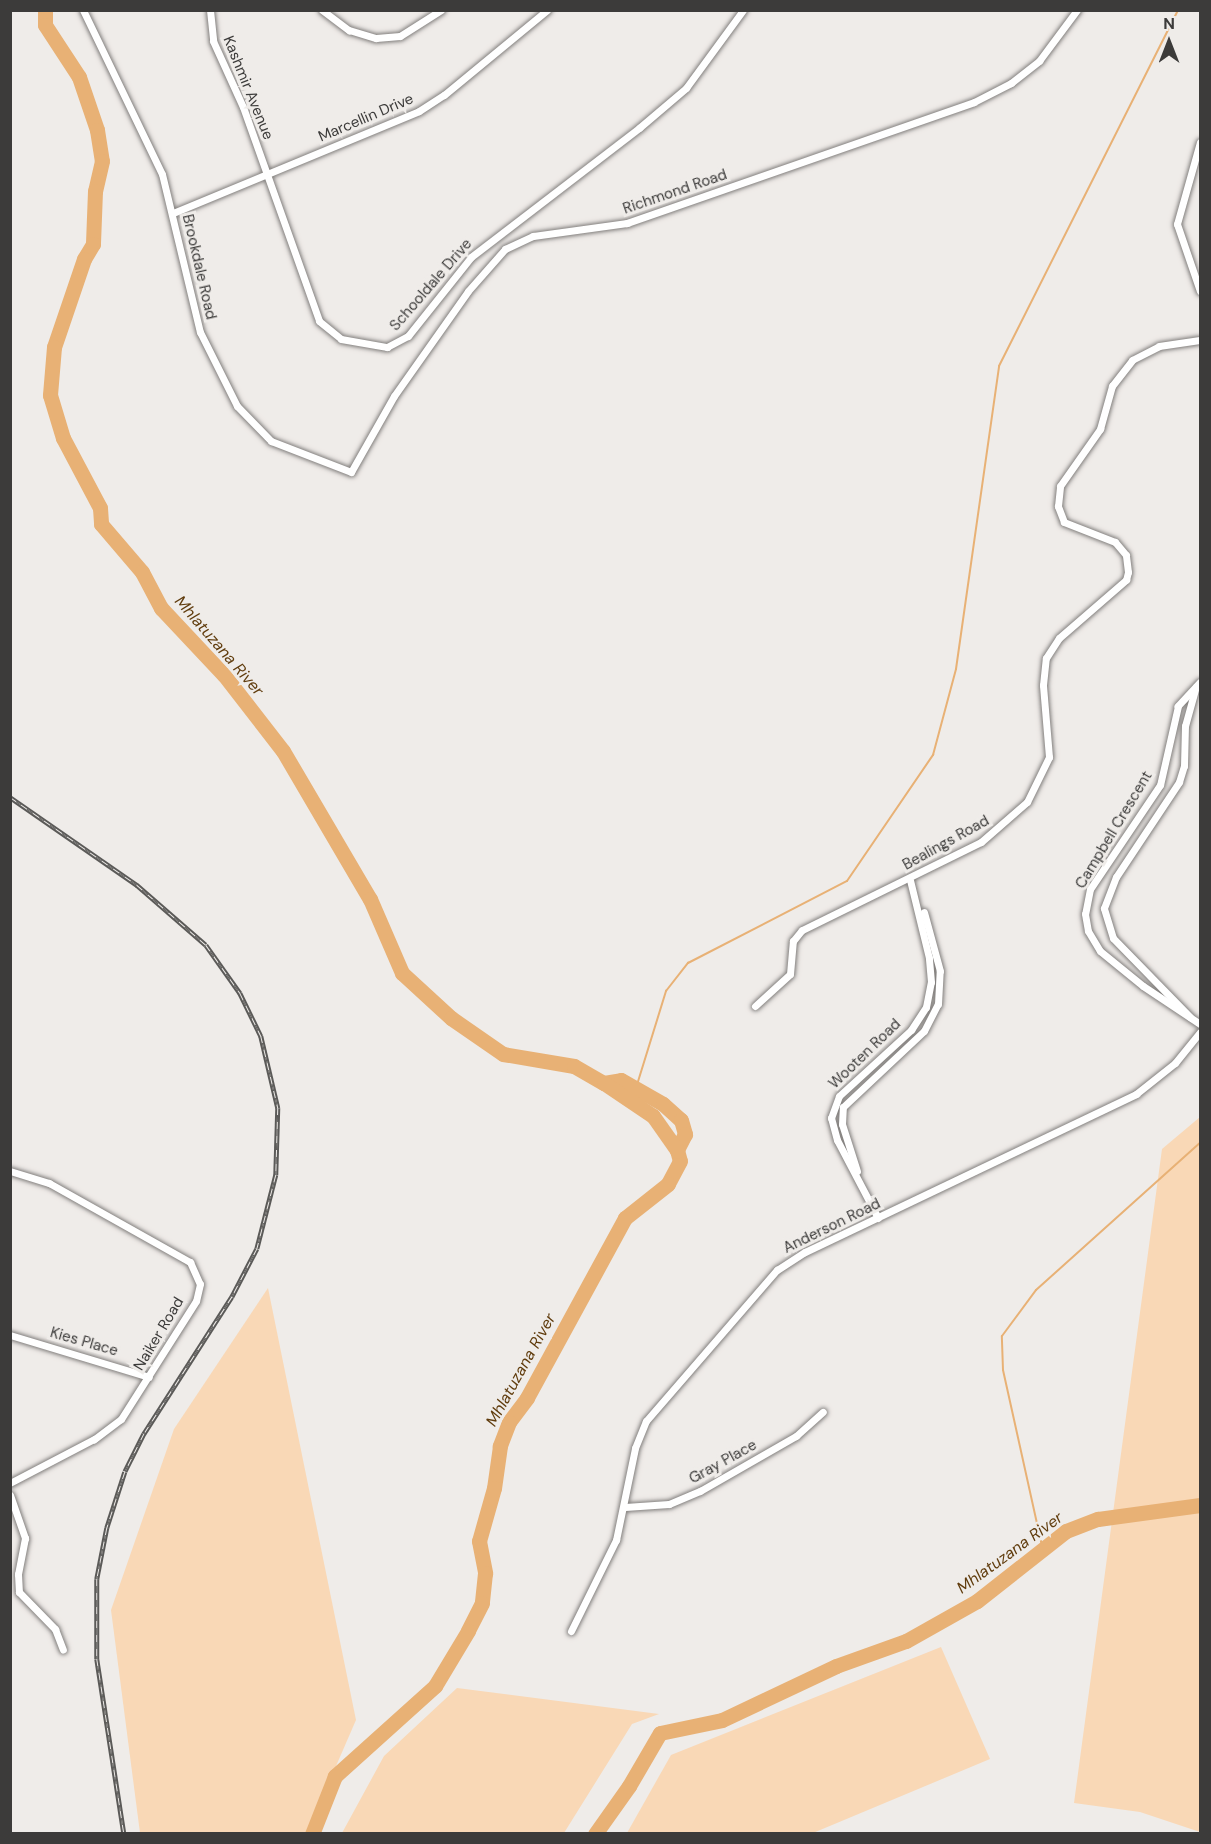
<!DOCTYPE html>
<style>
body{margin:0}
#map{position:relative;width:1211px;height:1844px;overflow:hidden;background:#efece9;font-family:"DM Sans",sans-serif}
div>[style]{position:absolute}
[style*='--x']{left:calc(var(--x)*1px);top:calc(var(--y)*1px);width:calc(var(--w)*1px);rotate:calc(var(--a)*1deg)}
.green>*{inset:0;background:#f9d8b6}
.stream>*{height:2px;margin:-1px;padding:0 1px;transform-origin:1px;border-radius:1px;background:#e8b175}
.river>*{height:15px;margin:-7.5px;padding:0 7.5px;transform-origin:7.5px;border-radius:7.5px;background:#e8b175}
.roads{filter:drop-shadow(0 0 2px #827f7d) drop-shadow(0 0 2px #827f7d)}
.minor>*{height:7px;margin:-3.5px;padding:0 3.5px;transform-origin:3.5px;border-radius:3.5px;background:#fff}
.rail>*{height:4.5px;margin-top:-2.25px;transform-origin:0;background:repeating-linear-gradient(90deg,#efece9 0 7px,#5b5a58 0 14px);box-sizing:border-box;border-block:2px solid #5b5a58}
span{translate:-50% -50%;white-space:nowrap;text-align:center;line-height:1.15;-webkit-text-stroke:6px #efece9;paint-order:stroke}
.street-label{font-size:15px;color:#3c3b3a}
.water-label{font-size:16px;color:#603c0d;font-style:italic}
.frame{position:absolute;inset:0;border:12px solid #3c3b3a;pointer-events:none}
.north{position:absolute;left:1139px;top:12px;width:60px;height:60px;-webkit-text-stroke:4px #efece9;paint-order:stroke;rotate:0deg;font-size:16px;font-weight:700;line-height:24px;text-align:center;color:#3c3b3a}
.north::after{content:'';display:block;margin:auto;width:21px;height:27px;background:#3c3b3a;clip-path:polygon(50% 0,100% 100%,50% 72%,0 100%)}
</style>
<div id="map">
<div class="green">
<div style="clip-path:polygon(1200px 1117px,1200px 1832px,1140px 1812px,1074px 1803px,1162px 1149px)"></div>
<div style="clip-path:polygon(268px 1288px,356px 1720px,307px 1833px,140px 1833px,111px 1610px,174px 1429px)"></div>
<div style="clip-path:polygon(941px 1647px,990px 1759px,813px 1833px,627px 1833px,671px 1755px)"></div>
<div style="clip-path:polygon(457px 1688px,659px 1714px,632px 1724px,564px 1833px,342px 1833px,384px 1756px)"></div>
</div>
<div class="stream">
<div style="--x:636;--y:1088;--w:102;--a:-72.8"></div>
<div style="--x:666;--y:991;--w:36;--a:-52"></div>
<div style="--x:688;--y:963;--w:179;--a:-27.3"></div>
<div style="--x:847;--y:881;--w:153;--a:-55.7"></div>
<div style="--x:933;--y:755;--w:89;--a:-75"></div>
<div style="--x:956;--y:669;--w:306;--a:-81.9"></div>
<div style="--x:999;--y:366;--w:398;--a:-63.3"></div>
<div style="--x:1042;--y:1546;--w:180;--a:-102.5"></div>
<div style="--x:1003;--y:1370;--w:34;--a:-92"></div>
<div style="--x:1002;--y:1336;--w:57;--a:-53.5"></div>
<div style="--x:1036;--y:1290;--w:220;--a:-41.9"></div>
</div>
<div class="river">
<div style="--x:45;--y:10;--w:15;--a:90"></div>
<div style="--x:45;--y:25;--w:62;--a:56.8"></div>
<div style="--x:79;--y:77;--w:56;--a:71.2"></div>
<div style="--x:97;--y:130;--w:31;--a:81"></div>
<div style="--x:102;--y:161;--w:31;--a:103"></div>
<div style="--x:95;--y:191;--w:53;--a:92.2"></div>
<div style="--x:93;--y:244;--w:17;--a:121"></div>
<div style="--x:84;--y:259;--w:93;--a:108.8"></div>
<div style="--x:54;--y:347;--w:48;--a:94.8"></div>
<div style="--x:50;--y:395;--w:45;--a:73.2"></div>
<div style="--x:63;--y:438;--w:79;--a:62.1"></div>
<div style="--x:100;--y:508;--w:16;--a:86"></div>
<div style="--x:101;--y:524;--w:63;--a:49.5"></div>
<div style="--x:142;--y:572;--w:41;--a:62.2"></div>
<div style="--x:161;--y:608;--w:92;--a:46.8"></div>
<div style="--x:224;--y:675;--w:96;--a:52.2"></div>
<div style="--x:283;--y:751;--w:172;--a:59.6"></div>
<div style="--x:370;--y:899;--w:81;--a:66.6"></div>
<div style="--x:402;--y:973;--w:67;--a:42.6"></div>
<div style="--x:451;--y:1018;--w:63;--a:34.7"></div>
<div style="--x:503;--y:1054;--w:72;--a:9.6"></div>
<div style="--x:574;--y:1066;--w:34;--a:30"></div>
<div style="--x:604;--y:1083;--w:17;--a:-10"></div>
<div style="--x:621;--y:1080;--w:48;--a:29.7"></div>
<div style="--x:663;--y:1104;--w:24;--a:42"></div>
<div style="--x:681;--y:1120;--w:15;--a:74"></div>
<div style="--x:685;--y:1134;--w:18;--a:117"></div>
<div style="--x:677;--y:1150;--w:11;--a:75"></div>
<div style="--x:680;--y:1161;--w:26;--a:118"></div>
<div style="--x:668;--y:1184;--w:55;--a:141.7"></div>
<div style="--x:625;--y:1218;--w:205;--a:118.6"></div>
<div style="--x:527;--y:1398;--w:30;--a:127"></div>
<div style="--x:509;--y:1422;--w:26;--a:111"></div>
<div style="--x:500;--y:1446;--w:42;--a:98.1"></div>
<div style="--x:494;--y:1488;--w:55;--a:105.8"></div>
<div style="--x:479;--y:1541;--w:33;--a:79"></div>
<div style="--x:485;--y:1573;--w:30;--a:96"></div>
<div style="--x:482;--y:1603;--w:31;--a:117"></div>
<div style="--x:468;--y:1631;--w:64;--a:121"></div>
<div style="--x:435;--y:1686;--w:135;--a:138"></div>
<div style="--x:335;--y:1776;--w:62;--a:111.6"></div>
<div style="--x:604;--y:1083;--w:59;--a:34"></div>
<div style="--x:653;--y:1116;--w:42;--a:54.8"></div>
<div style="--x:595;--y:1834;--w:59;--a:-54.7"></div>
<div style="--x:629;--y:1786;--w:61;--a:-59.7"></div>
<div style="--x:660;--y:1733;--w:63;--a:-11.8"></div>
<div style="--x:722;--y:1720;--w:126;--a:-25.3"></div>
<div style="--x:836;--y:1666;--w:74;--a:-19.7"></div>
<div style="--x:906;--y:1641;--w:81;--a:-29.4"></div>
<div style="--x:977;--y:1601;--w:113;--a:-38.2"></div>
<div style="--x:1066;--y:1531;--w:34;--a:-21"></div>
<div style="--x:1098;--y:1519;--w:103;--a:-7.8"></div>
</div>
<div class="roads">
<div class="minor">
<div style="--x:83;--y:10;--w:182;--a:64.3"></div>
<div style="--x:162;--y:174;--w:163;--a:76.5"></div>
<div style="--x:200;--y:332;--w:83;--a:63.4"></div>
<div style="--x:237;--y:406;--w:49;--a:45.8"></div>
<div style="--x:271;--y:441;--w:86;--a:21.2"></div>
<div style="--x:351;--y:472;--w:87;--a:-60.5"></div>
<div style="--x:394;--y:396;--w:128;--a:-54.8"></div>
<div style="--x:468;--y:291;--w:56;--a:-48.6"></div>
<div style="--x:505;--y:249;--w:31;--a:-25"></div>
<div style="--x:533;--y:236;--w:95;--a:-7.9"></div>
<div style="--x:627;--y:223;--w:367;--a:-19.2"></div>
<div style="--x:974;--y:102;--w:42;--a:-27.2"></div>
<div style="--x:1011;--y:83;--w:36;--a:-38"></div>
<div style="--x:1039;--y:61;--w:64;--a:-53.3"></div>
<div style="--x:210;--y:10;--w:31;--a:84"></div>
<div style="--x:213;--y:41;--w:72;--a:65.6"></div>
<div style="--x:243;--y:107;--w:227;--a:70.4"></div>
<div style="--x:319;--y:321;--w:28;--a:39"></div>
<div style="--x:341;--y:339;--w:47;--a:9.9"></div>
<div style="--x:387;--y:347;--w:24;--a:-28"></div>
<div style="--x:408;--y:336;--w:101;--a:-51.4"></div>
<div style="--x:471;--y:257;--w:212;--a:-37.5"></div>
<div style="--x:639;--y:128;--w:62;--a:-40.4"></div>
<div style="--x:686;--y:88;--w:97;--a:-53.8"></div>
<div style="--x:322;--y:10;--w:34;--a:37"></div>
<div style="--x:349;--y:30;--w:28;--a:17"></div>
<div style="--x:376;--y:38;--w:24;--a:-5"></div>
<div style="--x:400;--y:36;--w:49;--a:-32.4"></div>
<div style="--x:1200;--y:142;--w:85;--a:105.7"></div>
<div style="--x:1177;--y:224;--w:71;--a:71.1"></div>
<div style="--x:173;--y:213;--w:266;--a:-22.5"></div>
<div style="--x:419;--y:111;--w:30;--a:-33"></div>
<div style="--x:444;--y:95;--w:134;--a:-39.5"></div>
<div style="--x:1200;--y:682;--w:33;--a:133"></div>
<div style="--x:1178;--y:706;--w:81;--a:102.8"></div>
<div style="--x:1160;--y:785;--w:125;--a:123.9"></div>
<div style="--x:1090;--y:889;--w:25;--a:101"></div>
<div style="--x:1085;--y:914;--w:17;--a:80"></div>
<div style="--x:1088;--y:931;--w:23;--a:59"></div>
<div style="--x:1100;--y:951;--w:55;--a:39.1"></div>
<div style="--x:1143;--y:986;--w:69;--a:33.7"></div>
<div style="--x:755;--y:1006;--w:47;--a:-42.4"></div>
<div style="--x:790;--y:974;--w:33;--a:-85"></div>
<div style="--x:793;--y:941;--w:14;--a:-51"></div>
<div style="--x:802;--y:930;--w:199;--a:-26.2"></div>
<div style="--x:981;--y:842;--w:61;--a:-41"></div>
<div style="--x:1027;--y:802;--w:50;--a:-63.9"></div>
<div style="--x:1049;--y:757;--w:72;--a:-94.8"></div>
<div style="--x:1043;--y:685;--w:27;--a:-84"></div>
<div style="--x:1046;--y:658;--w:24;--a:-57"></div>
<div style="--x:1059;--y:638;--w:89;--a:-40.9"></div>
<div style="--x:1126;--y:580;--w:8;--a:-76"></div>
<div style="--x:1128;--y:572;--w:17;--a:-97"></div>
<div style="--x:1126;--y:555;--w:17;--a:-130"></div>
<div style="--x:1115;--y:542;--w:55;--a:-158.6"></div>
<div style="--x:1064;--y:522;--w:17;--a:-111"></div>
<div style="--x:1058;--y:506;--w:20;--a:-84"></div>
<div style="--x:1060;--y:486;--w:70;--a:-54.9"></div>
<div style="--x:1100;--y:429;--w:45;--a:-74.4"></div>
<div style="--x:1112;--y:386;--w:33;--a:-52"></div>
<div style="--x:1132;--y:360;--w:30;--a:-27"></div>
<div style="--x:1159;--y:346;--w:41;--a:-8.3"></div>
<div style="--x:1190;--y:1017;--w:110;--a:-134.3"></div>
<div style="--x:1113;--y:938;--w:31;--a:-107"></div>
<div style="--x:1104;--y:908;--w:33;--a:-69"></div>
<div style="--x:1116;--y:877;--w:114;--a:-56.4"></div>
<div style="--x:1179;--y:782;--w:17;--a:-73"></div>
<div style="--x:1184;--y:766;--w:40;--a:-88.6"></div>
<div style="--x:1185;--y:726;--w:41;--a:-74.6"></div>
<div style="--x:10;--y:1171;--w:41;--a:17.1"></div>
<div style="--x:49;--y:1183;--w:162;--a:29.3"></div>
<div style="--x:190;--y:1262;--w:24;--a:66"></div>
<div style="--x:200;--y:1284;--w:17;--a:103"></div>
<div style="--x:196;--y:1301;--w:140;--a:122.4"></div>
<div style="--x:121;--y:1419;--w:34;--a:143"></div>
<div style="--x:94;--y:1439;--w:95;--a:152.4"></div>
<div style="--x:857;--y:1171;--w:49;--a:-107.7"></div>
<div style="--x:842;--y:1124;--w:17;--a:-87"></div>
<div style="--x:843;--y:1107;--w:111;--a:-43.2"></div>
<div style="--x:924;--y:1031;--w:30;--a:-63"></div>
<div style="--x:938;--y:1004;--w:33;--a:-87"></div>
<div style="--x:940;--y:971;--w:61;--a:-105.2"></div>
<div style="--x:878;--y:1218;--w:88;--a:-117.7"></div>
<div style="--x:837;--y:1140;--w:23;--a:-105"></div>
<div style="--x:831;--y:1118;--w:23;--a:-70"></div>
<div style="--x:839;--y:1096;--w:98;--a:-42.5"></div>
<div style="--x:911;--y:1030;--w:27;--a:-57"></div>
<div style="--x:926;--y:1007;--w:25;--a:-79"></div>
<div style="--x:931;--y:982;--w:24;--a:-95"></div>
<div style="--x:929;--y:958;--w:80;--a:-103.7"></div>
<div style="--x:10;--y:1335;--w:145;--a:16.8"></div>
<div style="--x:10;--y:1495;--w:46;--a:70.8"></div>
<div style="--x:25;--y:1538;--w:37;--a:101"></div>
<div style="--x:18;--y:1574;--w:18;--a:87"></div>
<div style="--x:19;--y:1592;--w:52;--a:45.8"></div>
<div style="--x:55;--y:1629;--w:22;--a:69"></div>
<div style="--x:625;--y:1507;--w:44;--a:-3.9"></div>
<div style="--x:669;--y:1504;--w:34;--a:-23"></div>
<div style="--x:700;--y:1491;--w:111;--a:-29.8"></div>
<div style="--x:796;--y:1436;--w:36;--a:-42"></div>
<div style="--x:571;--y:1631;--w:102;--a:-63.7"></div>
<div style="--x:616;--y:1540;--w:94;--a:-78.3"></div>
<div style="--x:635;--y:1448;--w:29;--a:-68"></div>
<div style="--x:646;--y:1421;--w:200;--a:-49.1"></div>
<div style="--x:777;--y:1270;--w:33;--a:-33"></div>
<div style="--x:805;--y:1252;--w:367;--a:-25.5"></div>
<div style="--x:1136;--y:1094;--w:50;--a:-38.5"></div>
<div style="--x:1175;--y:1063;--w:40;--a:-51"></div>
</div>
</div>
<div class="rail">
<div style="--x:10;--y:797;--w:155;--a:34.7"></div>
<div style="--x:137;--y:885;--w:91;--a:41"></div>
<div style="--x:206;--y:945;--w:59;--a:54.7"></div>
<div style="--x:240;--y:993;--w:48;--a:64"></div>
<div style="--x:261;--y:1036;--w:74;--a:76.7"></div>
<div style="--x:278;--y:1108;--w:67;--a:91.7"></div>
<div style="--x:276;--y:1175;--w:76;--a:104.4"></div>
<div style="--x:257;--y:1249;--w:54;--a:117.5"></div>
<div style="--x:232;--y:1297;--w:163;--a:122.7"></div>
<div style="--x:144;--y:1434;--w:42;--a:116.6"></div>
<div style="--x:125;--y:1472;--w:59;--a:107.8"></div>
<div style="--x:107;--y:1528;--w:52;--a:101.1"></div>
<div style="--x:97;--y:1579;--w:80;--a:90"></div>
<div style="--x:97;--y:1659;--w:177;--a:81.2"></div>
</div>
<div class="street-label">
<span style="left:248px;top:88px;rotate:68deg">Kashmir Avenue</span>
<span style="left:366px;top:118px;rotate:-23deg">Marcellin Drive</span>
<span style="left:675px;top:192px;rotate:-19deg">Richmond Road</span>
<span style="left:199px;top:267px;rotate:77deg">Brookdale Road</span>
<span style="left:431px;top:285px;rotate:-49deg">Schooldale Drive</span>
<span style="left:1114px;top:830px;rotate:-59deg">Campbell Crescent</span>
<span style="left:946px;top:843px;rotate:-29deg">Bealings Road</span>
<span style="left:865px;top:1054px;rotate:-44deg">Wooten Road</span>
<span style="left:832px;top:1226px;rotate:-26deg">Anderson Road</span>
<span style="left:159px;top:1334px;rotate:-59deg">Naiker Road</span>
<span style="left:84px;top:1342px;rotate:16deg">Kies Place</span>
<span style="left:723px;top:1462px;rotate:-29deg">Gray Place</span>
</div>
<div class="water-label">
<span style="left:219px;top:646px;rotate:49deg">Mhlatuzana River</span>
<span style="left:521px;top:1370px;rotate:-61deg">Mhlatuzana River</span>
<span style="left:1010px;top:1553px;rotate:-36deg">Mhlatuzana River</span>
</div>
<div class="frame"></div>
<div class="north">N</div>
</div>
